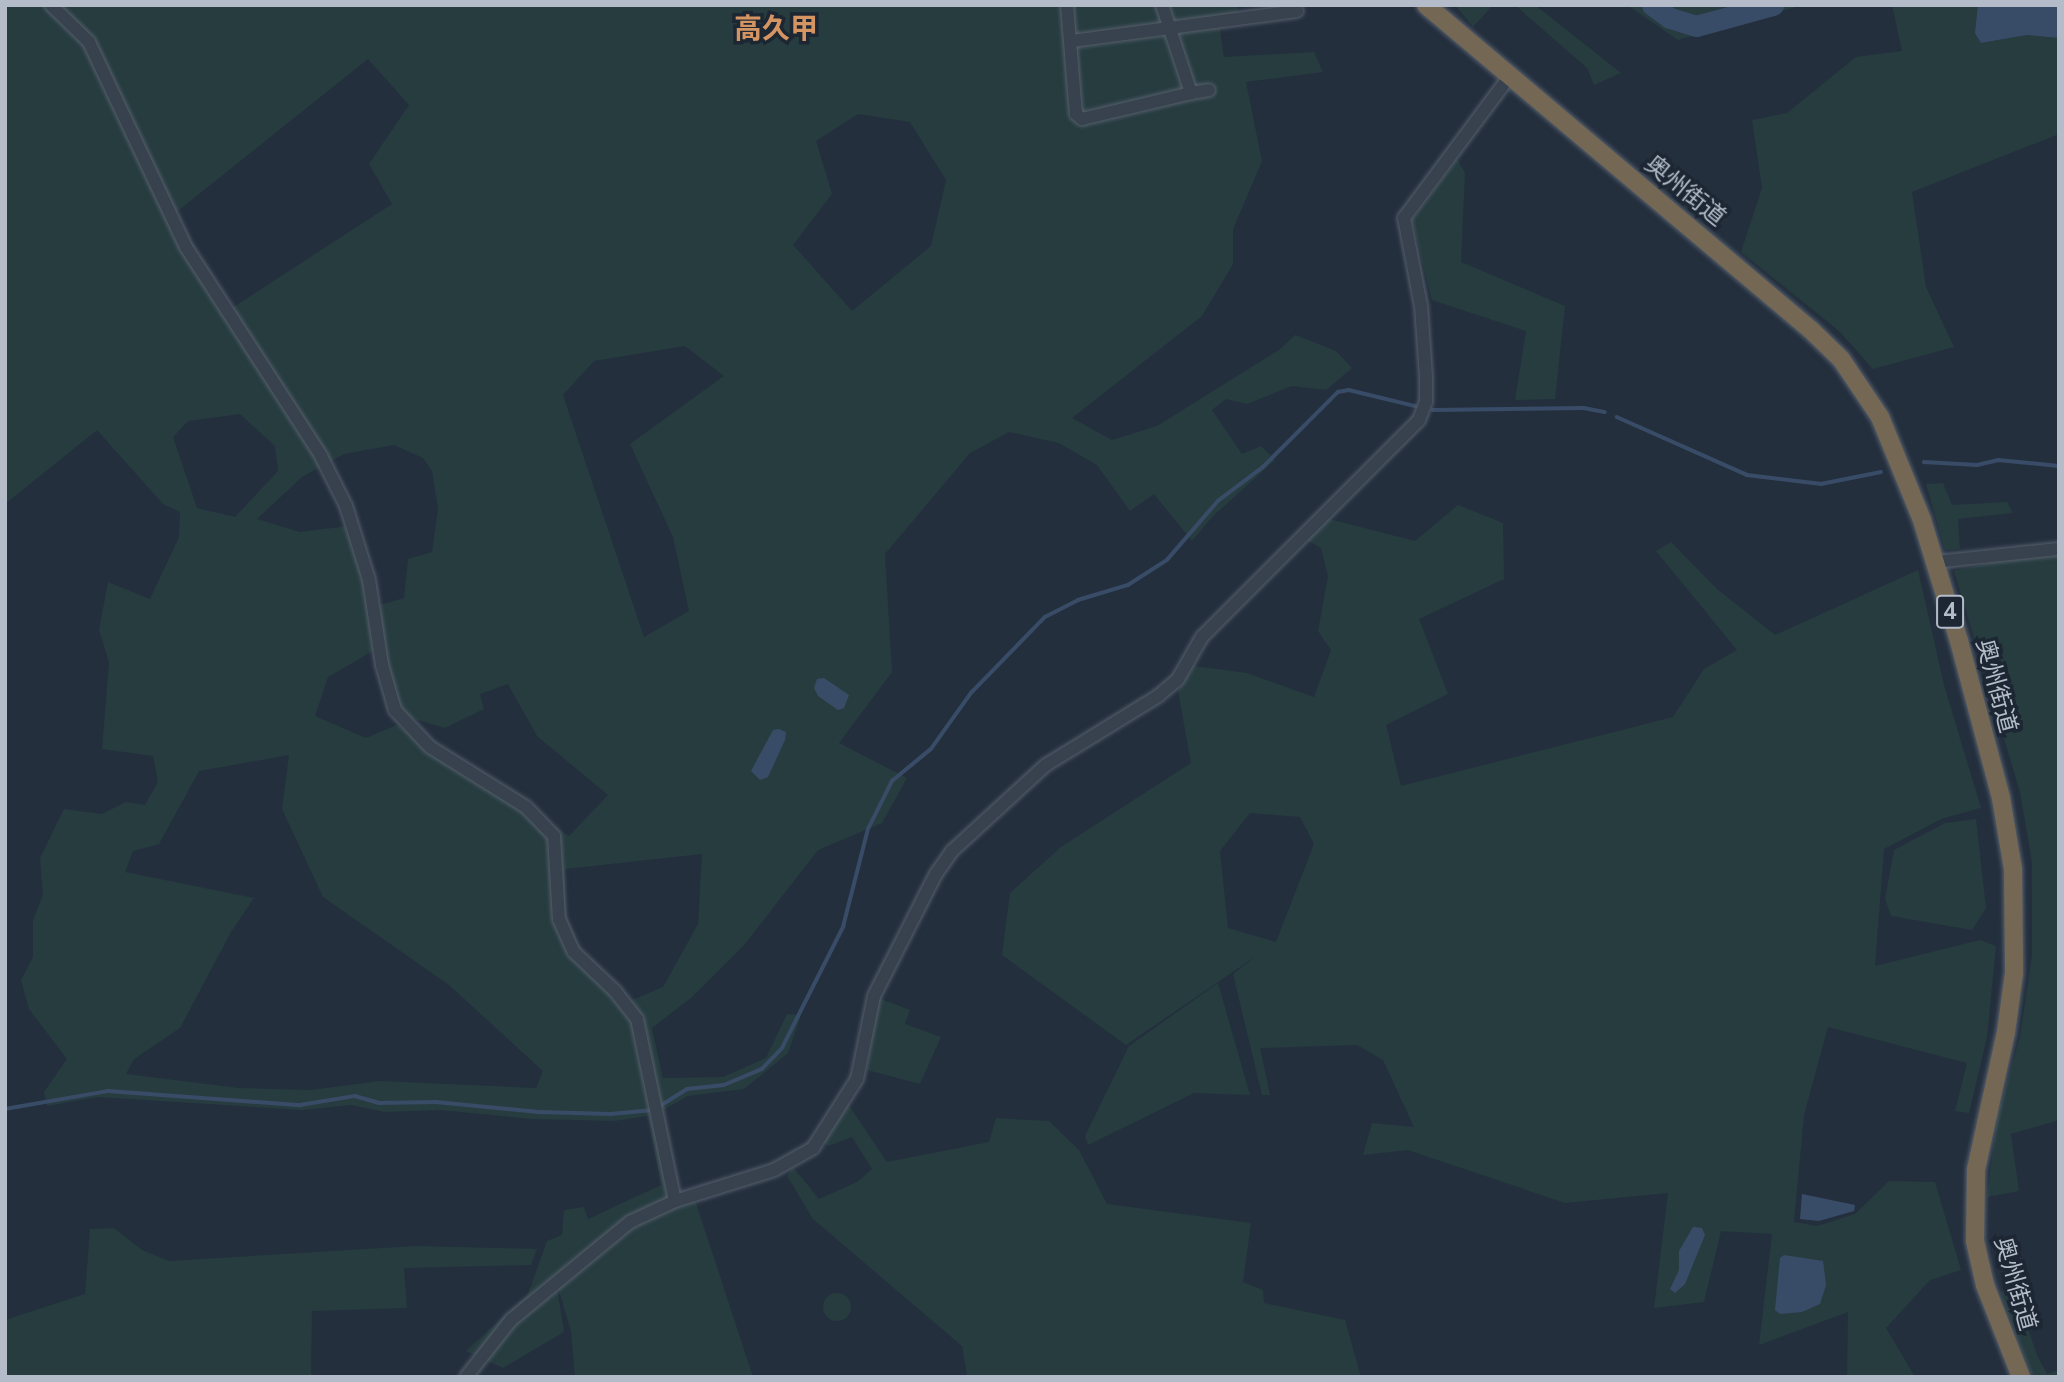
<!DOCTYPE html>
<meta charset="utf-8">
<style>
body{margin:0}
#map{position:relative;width:2064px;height:1382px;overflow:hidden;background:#242f3e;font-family:"Nunito Sans","Noto Sans JP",sans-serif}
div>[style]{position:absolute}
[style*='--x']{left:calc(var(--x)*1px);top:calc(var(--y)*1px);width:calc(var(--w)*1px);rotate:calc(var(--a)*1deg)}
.green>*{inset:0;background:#263c3f}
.round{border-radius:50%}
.water>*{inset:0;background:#394c67}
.stream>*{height:3.5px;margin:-1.75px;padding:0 1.75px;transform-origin:1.75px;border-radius:1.75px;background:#394c67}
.river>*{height:21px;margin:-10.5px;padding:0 10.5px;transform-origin:10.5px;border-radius:10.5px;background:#394c67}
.roads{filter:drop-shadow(0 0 2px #565f6c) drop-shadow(0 0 2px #565f6c)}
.minor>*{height:12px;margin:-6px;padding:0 6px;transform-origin:6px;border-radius:6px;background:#38414e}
.highway>*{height:18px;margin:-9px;padding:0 9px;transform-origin:9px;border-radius:9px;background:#746855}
span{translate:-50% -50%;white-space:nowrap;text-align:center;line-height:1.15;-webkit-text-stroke:7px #1d2633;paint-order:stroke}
.shield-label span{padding:2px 5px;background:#1d2633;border:2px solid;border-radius:5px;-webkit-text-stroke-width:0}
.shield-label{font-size:23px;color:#b4bcc9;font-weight:700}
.street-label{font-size:24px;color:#b4bcc9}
.quarter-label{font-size:28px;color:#d59563;font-weight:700}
.frame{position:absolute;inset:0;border:7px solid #b4bcc9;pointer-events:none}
</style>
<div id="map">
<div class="green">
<div style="clip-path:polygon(evenodd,5px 5px,1237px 5px,1238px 14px,1218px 16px,1224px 57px,1314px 52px,1323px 72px,1246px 82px,1262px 161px,1233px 229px,1233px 264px,1202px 316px,1072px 418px,1112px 440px,1157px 426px,1279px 350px,1295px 335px,1336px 351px,1352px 368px,1326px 390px,1292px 386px,1247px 404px,1226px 399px,1212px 410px,1242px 454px,1261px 446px,1275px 460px,1212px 517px,1192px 541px,1154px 494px,1130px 511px,1097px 465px,1059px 443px,1009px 432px,970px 453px,885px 554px,892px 672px,839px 743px,907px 778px,882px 823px,818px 850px,745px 944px,692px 997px,652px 1028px,663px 1078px,723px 1077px,766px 1058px,787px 1014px,801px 1015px,788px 1053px,744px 1089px,688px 1096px,661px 1111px,678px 1195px,630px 1226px,557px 1287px,564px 1332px,503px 1368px,466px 1351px,528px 1294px,547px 1241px,562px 1235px,564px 1210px,584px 1207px,588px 1219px,661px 1185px,648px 1116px,614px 1121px,532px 1119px,440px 1110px,385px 1112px,351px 1105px,302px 1110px,97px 1097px,47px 1106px,44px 1092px,67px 1059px,29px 1009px,21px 980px,33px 957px,33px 920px,43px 895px,40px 858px,64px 809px,102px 814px,126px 802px,145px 805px,158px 782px,153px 756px,102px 749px,109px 662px,99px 630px,108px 582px,150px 599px,179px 537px,180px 512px,163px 504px,97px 430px,5px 504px,5px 5px,368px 59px,409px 105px,369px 164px,392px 204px,232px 308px,174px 214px,368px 59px,5px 5px,858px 114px,910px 122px,946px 180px,931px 246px,852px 311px,793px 245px,832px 194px,816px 141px,858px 114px,5px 5px,685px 346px,724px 376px,630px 444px,673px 537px,689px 611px,644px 637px,563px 395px,594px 361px,685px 346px,5px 5px,240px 414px,275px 446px,278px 471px,235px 517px,197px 508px,173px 437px,188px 421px,240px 414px,5px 5px,394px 445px,423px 458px,432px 471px,438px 509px,432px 552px,408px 559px,404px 598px,376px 606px,356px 525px,300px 532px,257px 519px,302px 477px,344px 454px,394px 445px,5px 5px,385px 644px,391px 686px,407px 717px,445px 728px,484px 709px,480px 694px,508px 684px,537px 736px,608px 795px,569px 836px,397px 725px,366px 738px,315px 716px,328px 677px,385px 644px,5px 5px,289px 755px,282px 809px,323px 897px,449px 985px,543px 1071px,536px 1088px,380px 1081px,311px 1090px,239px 1088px,126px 1074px,134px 1059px,180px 1028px,231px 932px,254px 898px,125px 872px,133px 851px,159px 844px,199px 771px,289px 755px,5px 5px,702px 854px,698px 924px,663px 987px,628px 1002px,579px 947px,566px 915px,565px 869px,702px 854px)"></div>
<div style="clip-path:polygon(1455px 5px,1471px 7px,1493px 5px,1473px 27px)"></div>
<div style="clip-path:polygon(1515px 5px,1535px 5px,1621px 73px,1594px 85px,1587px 68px)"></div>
<div style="clip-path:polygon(1627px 5px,1803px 5px,1678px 40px)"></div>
<div style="clip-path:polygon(1892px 5px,1978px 5px,1981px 43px,2027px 35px,2059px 38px,2059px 134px,1912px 192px,1926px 287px,1954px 347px,1873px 369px,1839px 331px,1741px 252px,1762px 188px,1752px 120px,1787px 113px,1856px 57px,1902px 51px)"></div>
<div style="clip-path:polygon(1457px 159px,1465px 173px,1461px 262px,1565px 306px,1555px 399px,1515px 400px,1526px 331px,1432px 300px,1412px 220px)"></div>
<div style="clip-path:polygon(1943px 483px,1952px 505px,2007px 502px,2013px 513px,1958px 519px,1960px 549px,1945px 550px,1926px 484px)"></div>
<div style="clip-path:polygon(evenodd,1458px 505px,1503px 523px,1504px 579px,1419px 619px,1448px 694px,1386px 725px,1401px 786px,1673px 717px,1704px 669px,1737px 650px,1656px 551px,1671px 542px,1717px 589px,1775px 635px,1918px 570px,1944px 685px,1981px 808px,1941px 819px,1884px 849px,1875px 966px,1980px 940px,1996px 946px,1987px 1037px,1969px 1113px,1955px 1111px,1967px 1063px,1828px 1027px,1804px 1115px,1794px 1222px,1817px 1226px,1855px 1214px,1889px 1181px,1935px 1182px,1961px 1270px,1930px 1280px,1886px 1328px,1915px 1377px,1847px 1377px,1848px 1312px,1759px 1345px,1772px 1234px,1721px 1231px,1704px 1302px,1654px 1308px,1668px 1193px,1565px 1203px,1408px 1150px,1363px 1155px,1372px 1123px,1414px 1127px,1383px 1060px,1357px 1045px,1260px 1048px,1270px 1095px,1262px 1095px,1233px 974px,1256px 956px,1126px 1045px,1002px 955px,1010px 893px,1061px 847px,1191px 763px,1178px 691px,1194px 666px,1247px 673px,1314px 697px,1331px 650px,1318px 631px,1328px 576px,1321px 548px,1305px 539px,1325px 518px,1415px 541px,1458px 505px,1250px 813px,1300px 817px,1314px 844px,1276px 942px,1228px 928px,1220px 851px,1250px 813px)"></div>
<div style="clip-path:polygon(2059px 553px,2059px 1120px,2011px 1134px,2019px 1191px,1987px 1197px,1997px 1117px,2020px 1037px,2032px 955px,2032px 862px,2020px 792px,1954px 571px,2022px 556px)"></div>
<div style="clip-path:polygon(1976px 819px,1986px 908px,1972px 930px,1891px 916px,1885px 899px,1894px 850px,1945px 823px)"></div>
<div style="clip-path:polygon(1218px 983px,1250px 1095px,1194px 1093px,1088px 1145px,1085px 1136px,1129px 1046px)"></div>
<div style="clip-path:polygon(878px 998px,910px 1010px,905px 1024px,941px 1037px,920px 1084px,867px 1070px)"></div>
<div style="clip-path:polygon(848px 1104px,887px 1162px,989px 1142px,996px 1118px,1049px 1121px,1079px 1150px,1107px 1204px,1251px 1223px,1243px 1282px,1263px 1290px,1264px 1303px,1345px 1320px,1361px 1377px,933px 1377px,967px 1375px,962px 1346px,813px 1219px,787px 1176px,793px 1167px,819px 1199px,857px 1182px,872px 1169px,852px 1137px,828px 1146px,824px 1142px)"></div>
<div style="clip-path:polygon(694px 1197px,753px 1377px,575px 1377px,571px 1331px,558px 1288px,631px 1227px)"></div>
<div style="clip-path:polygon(114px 1228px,142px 1250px,169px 1261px,415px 1246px,537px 1249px,531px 1265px,404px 1268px,407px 1308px,312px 1311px,311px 1374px,321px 1377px,5px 1377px,5px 1320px,85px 1294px,90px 1229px)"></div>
<div style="clip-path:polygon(2014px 1287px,2037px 1355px,2047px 1374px,2059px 1370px,2059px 1377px,2033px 1377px,2000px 1292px)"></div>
<div class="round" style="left:823px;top:1293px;width:28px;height:28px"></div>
</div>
<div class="water">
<div style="clip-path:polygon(1978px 5px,2059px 5px,2059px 38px,2027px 35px,1981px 43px,1975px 33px)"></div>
<div style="clip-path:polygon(824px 678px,849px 695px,844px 708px,838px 710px,818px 696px,814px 688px,817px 679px)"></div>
<div style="clip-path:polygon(779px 729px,786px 732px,785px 740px,768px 777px,760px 780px,751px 771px,773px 730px)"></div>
<div style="clip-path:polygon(1802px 1194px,1855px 1205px,1854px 1211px,1819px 1221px,1800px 1219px)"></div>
<div style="clip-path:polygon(1693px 1227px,1702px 1228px,1705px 1235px,1685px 1284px,1675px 1293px,1670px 1289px,1679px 1270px,1679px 1251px)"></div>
<div style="clip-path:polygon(1784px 1255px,1823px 1261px,1826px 1285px,1820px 1304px,1802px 1312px,1780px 1314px,1775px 1310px,1780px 1258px)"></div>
</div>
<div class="stream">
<div style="--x:1433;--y:410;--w:151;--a:-0.8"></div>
<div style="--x:1584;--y:408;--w:21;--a:11"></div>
<div style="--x:1617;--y:417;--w:142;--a:24"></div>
<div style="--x:1747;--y:475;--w:75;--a:6.9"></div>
<div style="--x:1821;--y:484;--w:61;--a:-11.3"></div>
<div style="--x:1924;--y:462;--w:53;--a:3.2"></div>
<div style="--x:1977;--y:465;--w:22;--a:-13"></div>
<div style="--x:1998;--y:460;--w:61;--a:5.6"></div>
<div style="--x:660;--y:1106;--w:32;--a:-32"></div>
<div style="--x:687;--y:1089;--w:37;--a:-6"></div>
<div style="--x:724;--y:1085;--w:41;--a:-22.8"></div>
<div style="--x:762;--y:1069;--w:29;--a:-46"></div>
<div style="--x:782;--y:1048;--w:136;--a:-63.2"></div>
<div style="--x:843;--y:927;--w:101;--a:-75.7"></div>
<div style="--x:868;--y:829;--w:54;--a:-63.4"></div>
<div style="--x:892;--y:781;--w:50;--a:-39.4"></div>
<div style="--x:931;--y:749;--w:69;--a:-54.5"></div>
<div style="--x:971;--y:693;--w:106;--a:-45.8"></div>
<div style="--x:1045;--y:617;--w:37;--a:-27"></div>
<div style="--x:1078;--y:600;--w:52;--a:-16.7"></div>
<div style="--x:1128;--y:585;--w:46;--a:-32.7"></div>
<div style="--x:1167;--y:560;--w:78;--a:-49.2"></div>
<div style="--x:1218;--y:501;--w:56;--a:-37.1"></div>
<div style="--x:1263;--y:467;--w:106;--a:-45"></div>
<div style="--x:1338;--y:392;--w:11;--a:-10"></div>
<div style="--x:1349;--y:390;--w:68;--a:13.6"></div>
<div style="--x:5;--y:1109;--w:105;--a:-9.9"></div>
<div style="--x:108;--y:1091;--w:193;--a:4.2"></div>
<div style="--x:300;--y:1105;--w:56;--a:-9.3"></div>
<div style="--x:355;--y:1096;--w:25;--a:16"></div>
<div style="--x:379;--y:1103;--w:57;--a:-1"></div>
<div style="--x:436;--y:1102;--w:103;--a:5.5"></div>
<div style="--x:539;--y:1112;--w:72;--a:1.6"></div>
<div style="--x:611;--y:1114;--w:42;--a:-5.4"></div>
</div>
<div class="river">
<div style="--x:1652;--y:5;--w:22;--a:36"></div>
<div style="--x:1670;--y:18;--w:27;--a:17"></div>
<div style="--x:1696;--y:26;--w:80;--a:-15.3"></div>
</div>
<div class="roads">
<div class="minor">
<div style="--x:51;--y:5;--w:53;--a:44.2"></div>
<div style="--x:89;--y:42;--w:227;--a:64.7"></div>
<div style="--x:186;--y:247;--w:249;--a:57.1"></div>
<div style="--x:321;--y:456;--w:56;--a:63.4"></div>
<div style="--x:346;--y:506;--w:77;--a:72.7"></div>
<div style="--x:369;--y:580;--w:86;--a:81.3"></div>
<div style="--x:382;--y:665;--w:47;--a:73.9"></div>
<div style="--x:395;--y:710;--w:51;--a:46.6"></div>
<div style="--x:430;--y:747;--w:113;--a:32"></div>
<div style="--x:526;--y:807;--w:40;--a:46"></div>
<div style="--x:554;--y:836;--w:83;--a:86.6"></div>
<div style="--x:559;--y:919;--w:36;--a:66"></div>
<div style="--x:574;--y:952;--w:57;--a:43.6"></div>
<div style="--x:615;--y:991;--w:36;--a:52"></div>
<div style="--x:637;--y:1019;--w:186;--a:78.2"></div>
<div style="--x:1067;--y:5;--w:109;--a:85.3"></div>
<div style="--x:1076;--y:114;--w:8;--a:40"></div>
<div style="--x:1082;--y:119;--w:112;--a:-13.4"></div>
<div style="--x:1191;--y:93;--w:93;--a:-108.2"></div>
<div style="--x:1072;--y:41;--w:227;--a:-7.6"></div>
<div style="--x:1191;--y:93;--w:18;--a:-9"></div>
<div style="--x:1935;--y:562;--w:125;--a:-6"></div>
<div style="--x:466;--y:1377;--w:73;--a:-51.7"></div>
<div style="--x:511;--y:1320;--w:154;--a:-39.5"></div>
<div style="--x:630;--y:1222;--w:50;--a:-25"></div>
<div style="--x:675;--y:1201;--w:104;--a:-17.4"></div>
<div style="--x:774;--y:1170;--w:45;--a:-29.4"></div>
<div style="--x:813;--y:1148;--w:82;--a:-57.5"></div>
<div style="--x:857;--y:1079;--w:85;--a:-78.4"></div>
<div style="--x:874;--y:996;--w:137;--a:-63.1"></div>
<div style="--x:936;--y:874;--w:28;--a:-55"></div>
<div style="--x:952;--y:851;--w:127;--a:-42.5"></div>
<div style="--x:1046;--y:765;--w:132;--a:-31.6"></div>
<div style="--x:1158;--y:696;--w:26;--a:-40"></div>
<div style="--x:1178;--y:679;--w:48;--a:-60.3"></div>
<div style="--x:1202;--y:637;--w:307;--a:-45"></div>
<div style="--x:1419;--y:420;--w:19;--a:-69"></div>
<div style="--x:1426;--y:402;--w:25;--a:-90"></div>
<div style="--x:1426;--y:377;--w:71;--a:-94"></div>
<div style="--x:1421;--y:306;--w:90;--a:-100.9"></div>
<div style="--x:1404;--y:218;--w:176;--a:-53.3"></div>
</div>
<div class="highway">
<div style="--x:1426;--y:5;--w:504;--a:40.17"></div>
<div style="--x:1811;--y:330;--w:42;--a:44"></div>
<div style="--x:1841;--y:359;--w:70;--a:56.1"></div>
<div style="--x:1880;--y:417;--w:111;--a:67.8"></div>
<div style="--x:1922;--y:520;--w:127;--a:73"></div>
<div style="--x:1959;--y:641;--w:163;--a:75"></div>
<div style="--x:2001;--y:798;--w:72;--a:80.4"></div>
<div style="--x:2013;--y:869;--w:104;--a:89.4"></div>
<div style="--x:2014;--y:973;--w:60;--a:97.7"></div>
<div style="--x:2006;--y:1032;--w:141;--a:102.3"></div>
<div style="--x:1976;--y:1170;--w:71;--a:90.8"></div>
<div style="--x:1975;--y:1241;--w:45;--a:77.2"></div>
<div style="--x:1985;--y:1285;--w:99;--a:68.6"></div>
</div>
</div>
<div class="shield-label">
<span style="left:1950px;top:612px">4</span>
</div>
<div class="street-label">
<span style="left:1685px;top:191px;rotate:39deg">奥州街道</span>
<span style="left:1996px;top:686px;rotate:75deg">奥州街道</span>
<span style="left:2015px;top:1284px;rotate:74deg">奥州街道</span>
</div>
<div class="quarter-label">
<span style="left:776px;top:29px">高久甲</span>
</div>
<div class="frame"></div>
</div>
